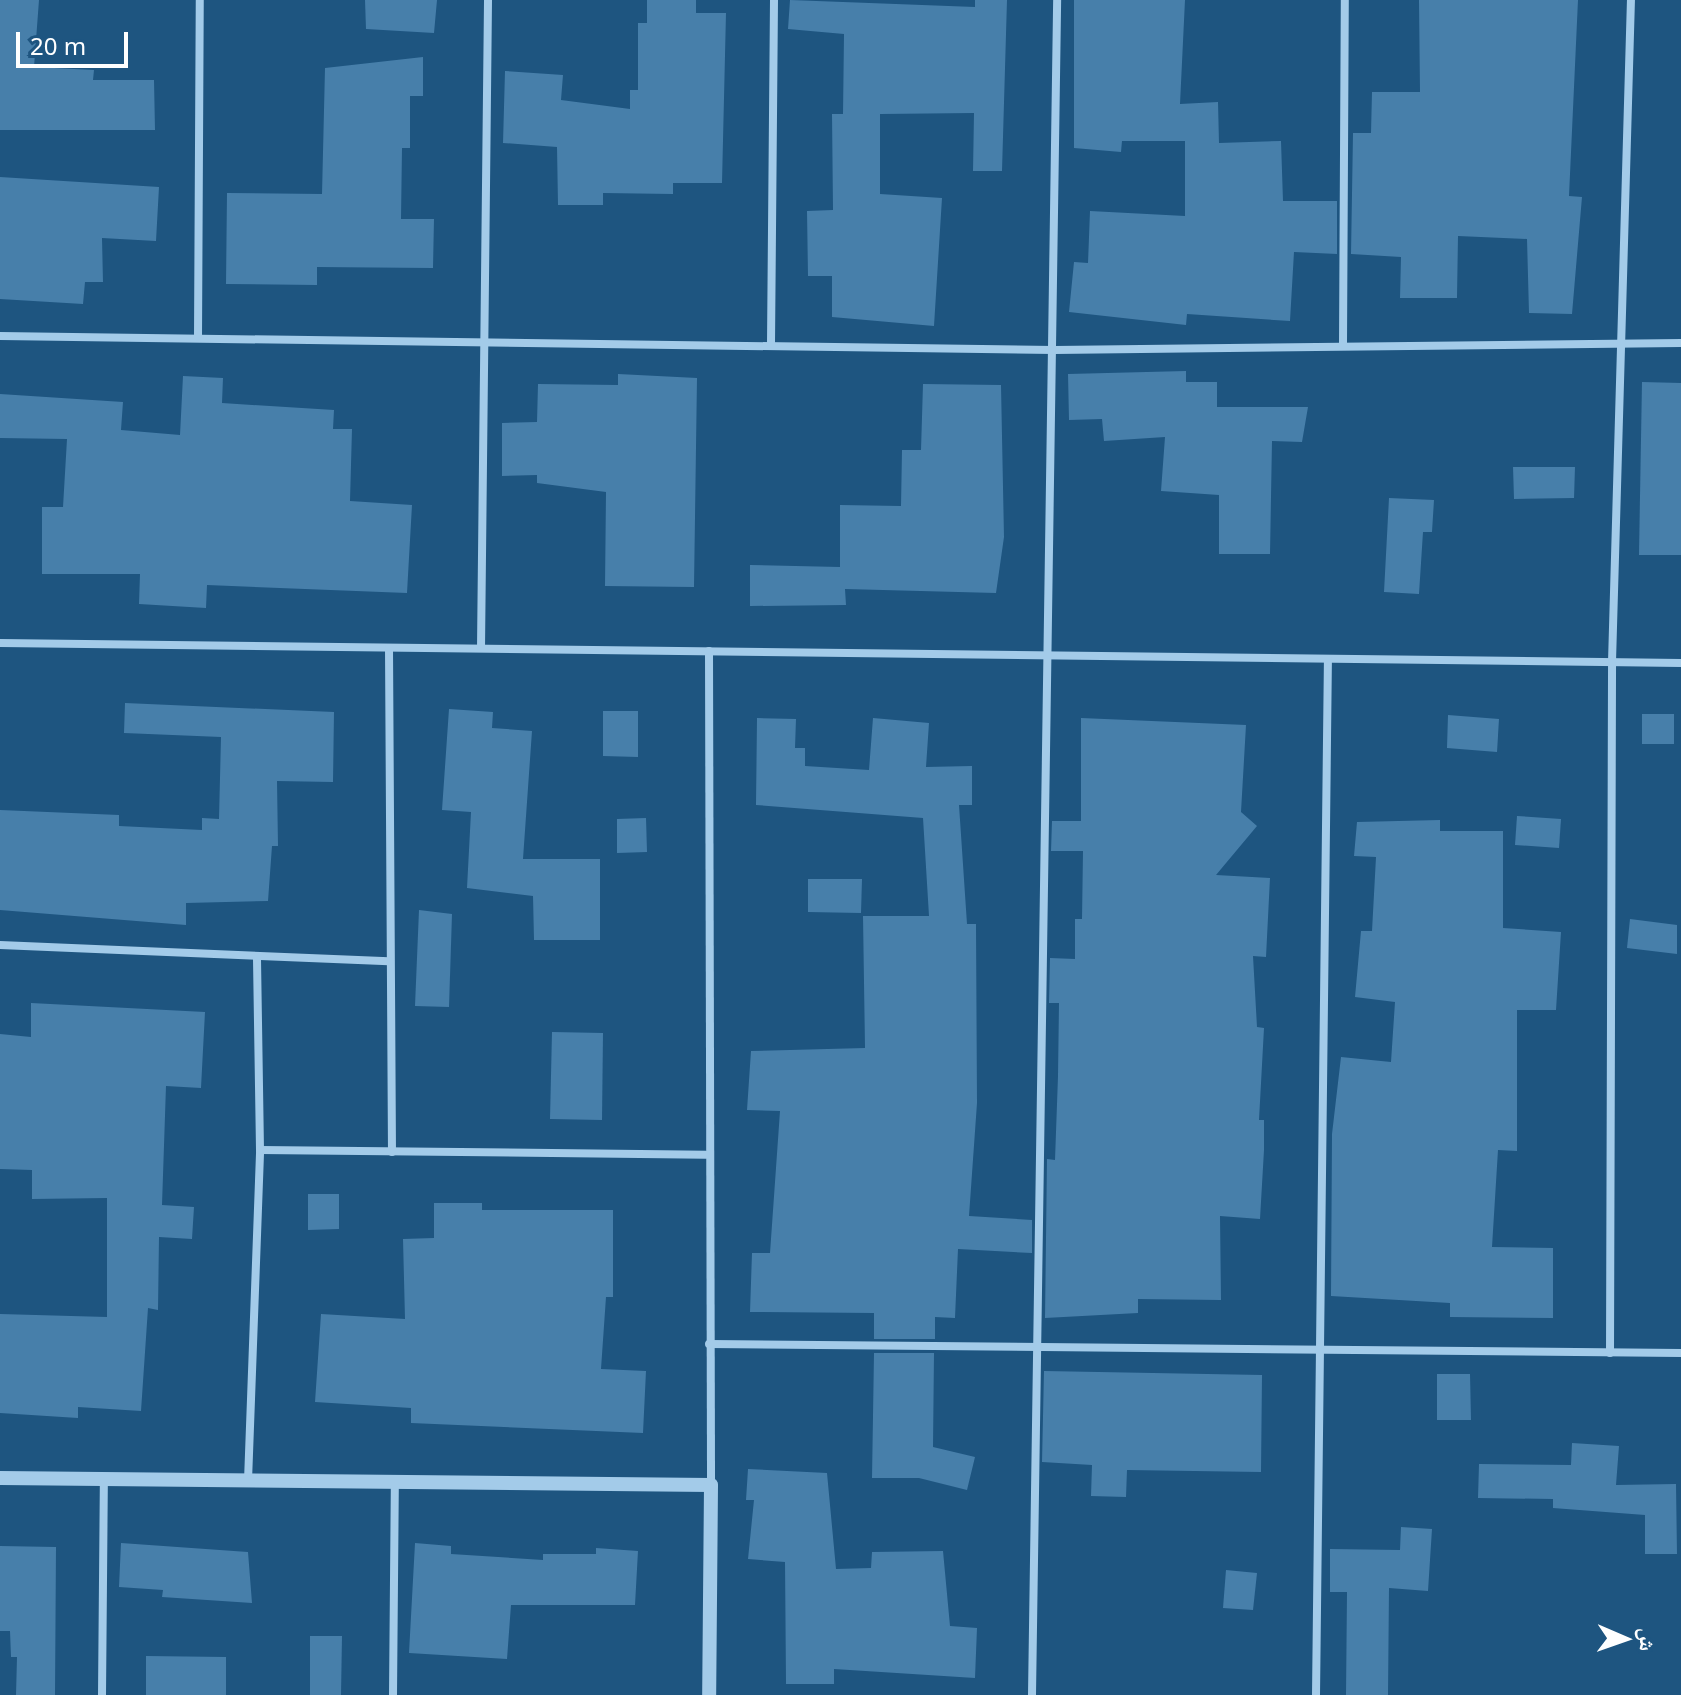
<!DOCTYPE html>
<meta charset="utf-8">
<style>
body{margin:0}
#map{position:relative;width:1681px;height:1695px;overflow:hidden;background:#1e5580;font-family:"Noto Sans","Noto Naskh Arabic",sans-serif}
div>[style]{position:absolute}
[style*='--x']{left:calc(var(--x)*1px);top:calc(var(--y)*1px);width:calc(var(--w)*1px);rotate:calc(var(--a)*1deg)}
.building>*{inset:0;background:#477faa}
.minor>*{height:8px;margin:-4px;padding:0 4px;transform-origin:4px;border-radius:4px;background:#a3cbe9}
.tertiary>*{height:14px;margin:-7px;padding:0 7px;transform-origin:7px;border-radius:7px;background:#a3cbe9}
span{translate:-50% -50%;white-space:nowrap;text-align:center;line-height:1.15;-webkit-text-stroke:7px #1e5580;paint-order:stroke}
.north{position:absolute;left:1585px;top:1599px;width:80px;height:80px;-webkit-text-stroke:6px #1e5580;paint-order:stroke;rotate:92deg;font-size:22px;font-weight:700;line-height:32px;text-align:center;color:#fff}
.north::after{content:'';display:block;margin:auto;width:28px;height:36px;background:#fff;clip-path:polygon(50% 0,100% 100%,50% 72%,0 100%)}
.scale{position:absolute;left:16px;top:32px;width:112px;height:36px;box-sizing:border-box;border:4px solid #fff;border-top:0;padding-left:10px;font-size:24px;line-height:28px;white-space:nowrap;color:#fff;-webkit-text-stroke:6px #1e5580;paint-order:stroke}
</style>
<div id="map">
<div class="building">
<div style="clip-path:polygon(0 0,39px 0,34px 67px,94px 70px,93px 80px,154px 80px,155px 130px,0 130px)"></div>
<div style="clip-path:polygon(365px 0,437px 0,434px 33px,366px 29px)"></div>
<div style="clip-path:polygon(647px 0,696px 0,696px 13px,726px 13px,722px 183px,673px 183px,673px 194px,603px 193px,603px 205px,558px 205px,557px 147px,503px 143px,505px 71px,563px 75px,561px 100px,630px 109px,630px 90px,638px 90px,638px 23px,647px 23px)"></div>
<div style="clip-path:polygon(790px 0,975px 7px,975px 0,1007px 0,1002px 171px,973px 171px,974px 113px,880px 114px,880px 194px,942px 198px,934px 326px,832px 317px,832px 276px,808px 276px,807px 211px,833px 210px,832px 114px,843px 114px,844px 34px,788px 29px)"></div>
<div style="clip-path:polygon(1074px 0,1185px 0,1180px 104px,1218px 102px,1219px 143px,1281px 141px,1283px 201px,1337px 201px,1337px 254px,1294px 252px,1290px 321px,1187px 314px,1186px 325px,1069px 312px,1074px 262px,1088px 263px,1090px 211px,1185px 216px,1185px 141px,1122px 141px,1121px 152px,1074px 148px)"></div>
<div style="clip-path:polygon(1419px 0,1578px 0,1569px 196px,1582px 197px,1572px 314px,1529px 313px,1527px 239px,1458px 236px,1457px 298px,1400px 298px,1401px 257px,1351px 254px,1353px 133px,1371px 133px,1372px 92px,1420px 92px)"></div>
<div style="clip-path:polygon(423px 57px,423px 96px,410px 96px,410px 148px,402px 148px,401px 219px,434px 219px,433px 268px,317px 267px,317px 285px,226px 284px,227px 193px,322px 194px,325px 68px)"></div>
<div style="clip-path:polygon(0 177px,159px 187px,156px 241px,102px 238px,103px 282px,85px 282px,83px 304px,0 299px)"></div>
<div style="clip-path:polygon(1186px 371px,1186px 382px,1217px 382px,1217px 407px,1308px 407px,1302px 442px,1272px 441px,1270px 554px,1219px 554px,1219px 495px,1161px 491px,1165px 437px,1104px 441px,1102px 419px,1069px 420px,1068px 374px)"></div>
<div style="clip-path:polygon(618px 374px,697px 378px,694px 587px,605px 586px,606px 492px,537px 483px,537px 475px,502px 476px,502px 423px,537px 422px,538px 384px,618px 385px)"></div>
<div style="clip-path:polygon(183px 376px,223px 378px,222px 403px,334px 410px,333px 429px,352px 429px,350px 501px,412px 505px,407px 593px,207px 585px,206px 608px,139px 604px,140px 574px,42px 574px,42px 507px,63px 507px,67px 439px,0 438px,0 394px,123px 402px,121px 430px,180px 435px)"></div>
<div style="clip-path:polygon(1642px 382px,1681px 383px,1681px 555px,1639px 555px)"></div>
<div style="clip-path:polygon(923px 384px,1001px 385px,1004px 537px,996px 593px,845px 589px,846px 605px,750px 606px,750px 565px,840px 567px,840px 505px,901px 506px,902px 450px,921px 450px)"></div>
<div style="clip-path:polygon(1513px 467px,1575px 467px,1574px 498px,1514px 499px)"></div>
<div style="clip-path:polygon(1389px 498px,1434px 500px,1432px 532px,1423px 532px,1419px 594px,1384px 592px)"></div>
<div style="clip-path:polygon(125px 703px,334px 712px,333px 782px,277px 781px,278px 846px,272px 846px,268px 901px,186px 903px,186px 925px,0 910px,0 810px,119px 815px,119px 826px,202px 830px,202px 818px,219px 819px,221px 737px,124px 733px)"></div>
<div style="clip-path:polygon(449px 709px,493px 712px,492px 728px,532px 731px,523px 859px,600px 859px,600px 940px,534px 940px,533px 896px,467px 888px,471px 812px,442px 810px)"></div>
<div style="clip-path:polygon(603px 711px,638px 711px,638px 757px,603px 756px)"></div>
<div style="clip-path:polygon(1642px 714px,1674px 714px,1674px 744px,1642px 744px)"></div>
<div style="clip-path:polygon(1448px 715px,1499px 719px,1497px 752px,1447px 748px)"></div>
<div style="clip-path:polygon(757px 718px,796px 719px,795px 748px,805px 748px,805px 766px,869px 770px,873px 718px,929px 723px,926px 767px,972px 766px,972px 805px,959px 805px,967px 924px,976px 924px,977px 1103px,969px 1216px,1032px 1220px,1032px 1253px,958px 1249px,955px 1318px,935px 1317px,935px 1339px,874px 1339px,874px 1313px,750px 1312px,752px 1253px,770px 1253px,780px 1111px,747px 1110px,751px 1051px,865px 1048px,863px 916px,929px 916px,923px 818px,756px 805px)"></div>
<div style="clip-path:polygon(1081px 718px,1246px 725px,1241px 812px,1257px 826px,1216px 875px,1270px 878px,1266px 957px,1253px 956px,1257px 1027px,1264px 1028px,1259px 1120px,1264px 1120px,1264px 1150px,1260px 1219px,1220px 1216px,1221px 1300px,1138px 1299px,1138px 1313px,1045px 1318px,1047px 1159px,1055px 1160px,1058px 1076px,1059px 1003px,1049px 1003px,1050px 958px,1075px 959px,1075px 919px,1082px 919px,1083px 851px,1051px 851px,1052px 821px,1081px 821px)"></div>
<div style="clip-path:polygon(1517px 816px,1561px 819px,1559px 848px,1515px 845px)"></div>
<div style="clip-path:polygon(646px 818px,647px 852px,617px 853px,617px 819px)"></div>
<div style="clip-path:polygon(1440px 820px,1440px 831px,1503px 831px,1503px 928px,1561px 932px,1556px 1010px,1517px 1010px,1517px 1151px,1498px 1150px,1492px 1247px,1553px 1248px,1553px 1318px,1450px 1317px,1450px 1303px,1331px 1296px,1332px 1134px,1341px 1057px,1391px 1062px,1395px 1002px,1355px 997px,1361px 931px,1372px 931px,1376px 857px,1354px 856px,1357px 822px)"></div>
<div style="clip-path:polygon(808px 879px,862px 879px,861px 913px,808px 912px)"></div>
<div style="clip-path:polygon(419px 910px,452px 914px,449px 1007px,415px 1006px)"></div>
<div style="clip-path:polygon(1630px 919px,1677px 925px,1677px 954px,1627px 948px)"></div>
<div style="clip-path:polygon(31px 1003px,205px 1012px,201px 1088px,166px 1086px,162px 1205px,194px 1207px,192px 1239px,159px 1237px,158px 1310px,148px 1308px,141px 1411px,78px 1407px,78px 1418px,0 1413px,0 1314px,107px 1317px,107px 1198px,32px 1199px,32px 1170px,0 1169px,0 1034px,31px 1037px)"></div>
<div style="clip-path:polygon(552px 1032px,603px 1033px,602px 1120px,550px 1119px)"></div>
<div style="clip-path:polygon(308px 1194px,339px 1194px,339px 1229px,308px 1230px)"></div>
<div style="clip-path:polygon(434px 1203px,482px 1203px,482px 1210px,613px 1210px,613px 1297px,606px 1297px,601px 1369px,646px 1371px,643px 1433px,411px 1423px,411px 1408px,315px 1402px,321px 1314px,405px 1319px,403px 1239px,434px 1238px)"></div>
<div style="clip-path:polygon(874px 1353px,934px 1353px,933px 1447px,975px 1457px,967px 1490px,919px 1478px,872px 1478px)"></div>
<div style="clip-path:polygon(1044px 1371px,1262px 1375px,1261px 1472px,1127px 1470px,1126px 1497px,1091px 1496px,1092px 1465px,1042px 1462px)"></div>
<div style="clip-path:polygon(1437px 1374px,1470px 1374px,1471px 1420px,1437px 1420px)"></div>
<div style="clip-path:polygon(1572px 1443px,1619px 1446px,1616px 1485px,1676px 1484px,1677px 1554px,1645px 1554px,1645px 1515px,1553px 1508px,1553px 1499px,1478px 1498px,1479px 1464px,1571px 1465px)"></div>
<div style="clip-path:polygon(748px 1469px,827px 1473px,836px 1569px,871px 1568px,872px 1552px,943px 1551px,950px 1626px,977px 1628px,975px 1678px,834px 1669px,834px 1684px,786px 1684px,785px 1562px,748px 1559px,754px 1500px,746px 1500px)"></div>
<div style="clip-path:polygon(1401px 1527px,1432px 1529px,1428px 1591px,1389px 1588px,1388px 1695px,1346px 1695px,1347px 1592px,1330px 1592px,1330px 1549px,1400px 1550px)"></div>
<div style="clip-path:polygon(121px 1543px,248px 1552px,252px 1603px,162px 1597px,163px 1590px,119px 1587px)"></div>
<div style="clip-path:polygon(415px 1543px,451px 1546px,451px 1554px,543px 1560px,543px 1554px,596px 1554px,596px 1548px,638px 1551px,635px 1605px,511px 1605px,507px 1659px,409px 1653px)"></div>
<div style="clip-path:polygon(0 1546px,56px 1547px,55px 1695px,16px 1695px,17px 1657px,11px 1657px,10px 1631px,0 1631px)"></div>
<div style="clip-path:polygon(1226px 1570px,1257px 1573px,1253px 1610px,1223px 1608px)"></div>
<div style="clip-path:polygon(310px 1636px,342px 1636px,341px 1695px,310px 1695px)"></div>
<div style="clip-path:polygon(146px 1656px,226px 1657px,226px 1695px,146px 1695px)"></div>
</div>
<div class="minor">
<div style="--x:0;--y:336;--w:1054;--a:0.76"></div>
<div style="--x:1054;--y:350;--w:627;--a:-0.64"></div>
<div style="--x:198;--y:337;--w:337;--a:-89.7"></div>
<div style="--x:771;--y:344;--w:344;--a:-89.5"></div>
<div style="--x:1343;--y:345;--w:345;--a:-89.7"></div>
<div style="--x:0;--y:643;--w:1681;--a:0.68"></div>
<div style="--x:389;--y:648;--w:504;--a:89.66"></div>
<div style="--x:481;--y:648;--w:648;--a:-89.38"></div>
<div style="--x:709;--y:651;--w:834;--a:89.86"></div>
<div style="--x:0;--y:945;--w:389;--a:2.4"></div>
<div style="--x:260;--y:1150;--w:446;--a:0.6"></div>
<div style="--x:709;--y:1344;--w:972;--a:0.53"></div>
<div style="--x:1610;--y:1353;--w:691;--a:-89.83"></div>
<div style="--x:1612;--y:662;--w:662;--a:-88.36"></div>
<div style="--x:248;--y:1481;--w:331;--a:-87.9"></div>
<div style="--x:260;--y:1150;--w:193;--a:-90.9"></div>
<div style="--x:102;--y:1695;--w:216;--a:-89.5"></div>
<div style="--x:393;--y:1695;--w:213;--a:-89.5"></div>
<div style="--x:1032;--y:1695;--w:1695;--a:-89.15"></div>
<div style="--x:1316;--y:1695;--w:1036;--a:-89.34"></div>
</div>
<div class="tertiary">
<div style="--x:0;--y:1478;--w:711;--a:0.56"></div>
<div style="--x:711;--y:1485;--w:210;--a:90.5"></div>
</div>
<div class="north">ش</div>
<div class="scale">20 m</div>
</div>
